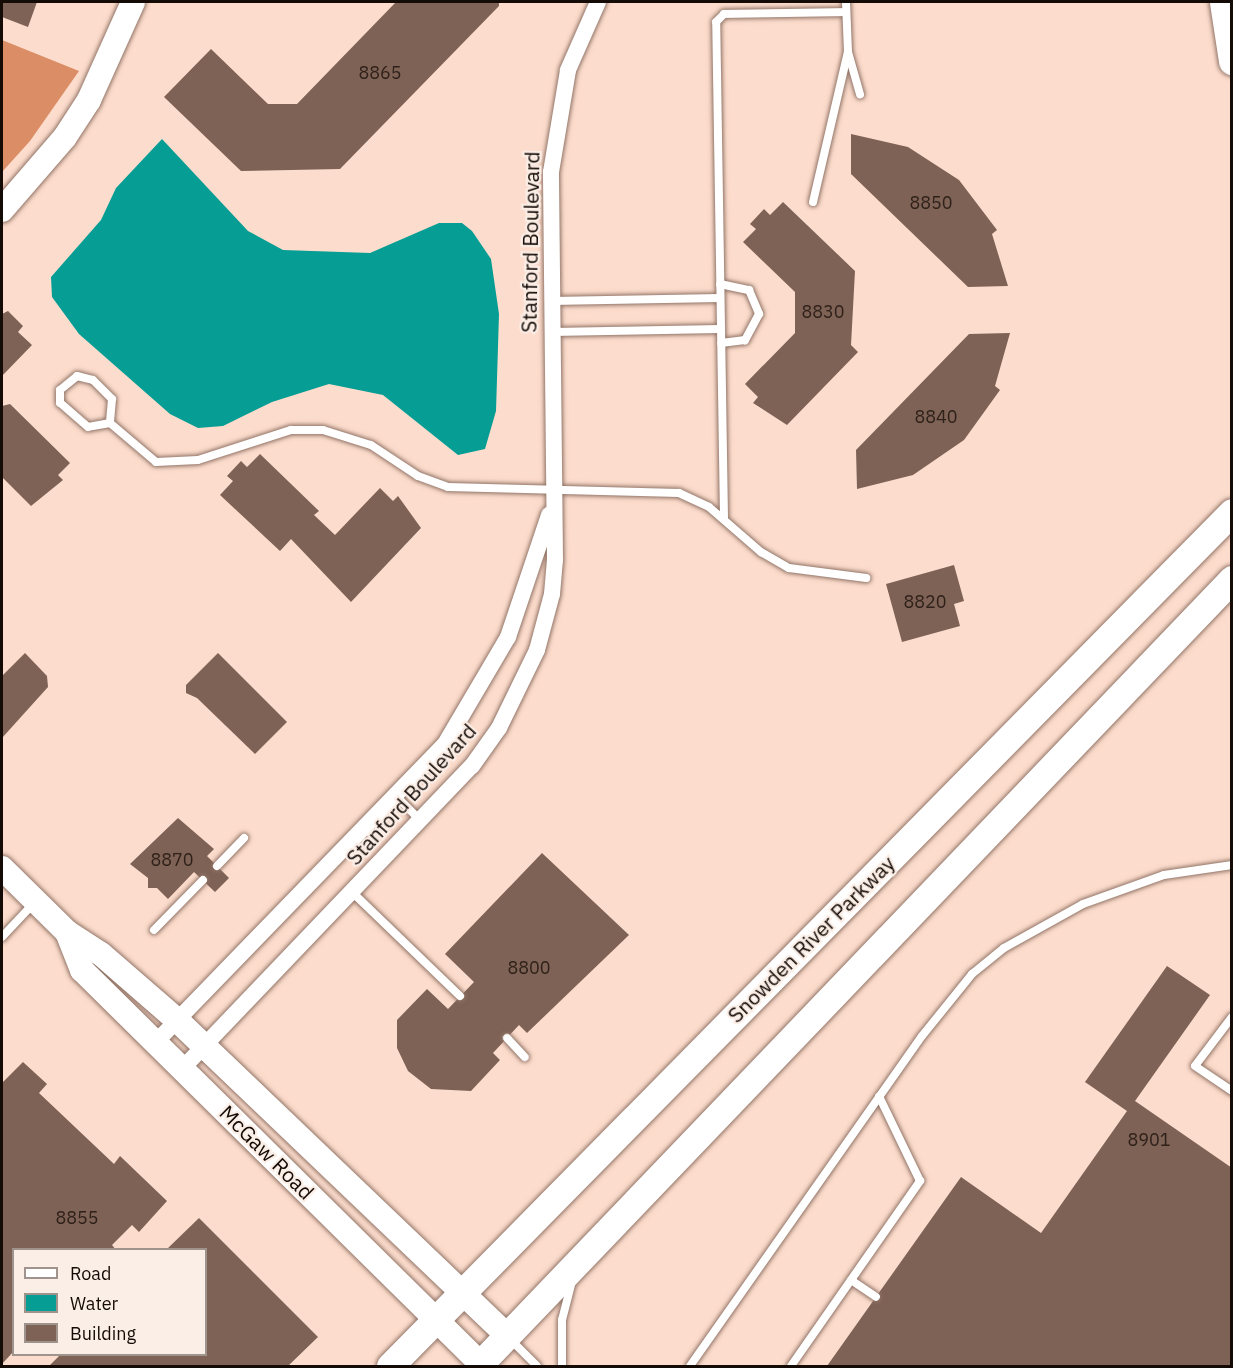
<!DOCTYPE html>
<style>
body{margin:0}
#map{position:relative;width:1233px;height:1368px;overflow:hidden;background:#fcdccc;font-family:"IBM Plex Sans",sans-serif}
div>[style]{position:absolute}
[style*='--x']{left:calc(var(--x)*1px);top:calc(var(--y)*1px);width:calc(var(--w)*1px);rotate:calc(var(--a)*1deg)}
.forest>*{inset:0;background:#db8d66}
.water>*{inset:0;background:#059d94}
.building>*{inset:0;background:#7e6255}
.roads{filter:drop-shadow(0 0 2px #927568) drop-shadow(0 0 2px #927568)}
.lane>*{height:8px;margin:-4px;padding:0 4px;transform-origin:4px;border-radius:4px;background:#fff}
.street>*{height:16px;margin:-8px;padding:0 8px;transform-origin:8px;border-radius:8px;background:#fff}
.secondary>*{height:24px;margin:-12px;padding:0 12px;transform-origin:12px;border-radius:12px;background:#fff}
.primary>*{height:27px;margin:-13.5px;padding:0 13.5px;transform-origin:13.5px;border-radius:13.5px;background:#fff}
span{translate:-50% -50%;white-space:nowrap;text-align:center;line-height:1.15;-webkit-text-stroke:4.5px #fbeee7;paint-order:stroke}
.number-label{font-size:18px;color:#2f211a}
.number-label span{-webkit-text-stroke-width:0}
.street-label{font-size:21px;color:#150b06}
.frame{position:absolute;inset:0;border:3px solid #150b06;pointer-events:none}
.legend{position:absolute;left:12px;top:1248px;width:195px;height:108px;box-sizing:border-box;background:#fbeee7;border:2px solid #9f938d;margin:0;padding:8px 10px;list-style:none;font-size:18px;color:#150b06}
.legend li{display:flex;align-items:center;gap:12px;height:30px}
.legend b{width:30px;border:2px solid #9f938d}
</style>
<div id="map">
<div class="forest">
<div style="clip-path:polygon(2px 40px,79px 71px,30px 141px,2px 172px)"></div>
</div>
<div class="water">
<div style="clip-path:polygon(162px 139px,248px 231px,283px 250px,370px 253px,439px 223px,462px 223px,472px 231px,491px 259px,499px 314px,496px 411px,485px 449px,458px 455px,383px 395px,329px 384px,272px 402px,223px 426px,198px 428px,170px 414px,79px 334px,52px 297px,51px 277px,101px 220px,116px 188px)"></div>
</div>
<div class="building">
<div style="clip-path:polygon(2px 2px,37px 2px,28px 27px,2px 17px)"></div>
<div style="clip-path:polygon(396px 2px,499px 2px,499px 6px,340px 169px,241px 171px,164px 97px,211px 49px,268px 104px,297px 104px)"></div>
<div style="clip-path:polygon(851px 134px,908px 147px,959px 180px,997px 230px,992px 234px,1008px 286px,968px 287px,851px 174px)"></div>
<div style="clip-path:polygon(783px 202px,855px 271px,851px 345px,858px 352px,787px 425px,753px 403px,758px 397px,745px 384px,795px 333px,795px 292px,743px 242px,756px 229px,750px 224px,764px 209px,770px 215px)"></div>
<div style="clip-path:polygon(8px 311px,23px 326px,18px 332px,32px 345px,2px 376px,2px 314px)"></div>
<div style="clip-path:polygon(1010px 333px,995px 386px,1000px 390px,964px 440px,913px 475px,857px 489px,856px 450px,969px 334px)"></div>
<div style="clip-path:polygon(10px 404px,70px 463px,58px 475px,63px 480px,31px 506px,2px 477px,2px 406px)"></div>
<div style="clip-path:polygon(260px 454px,319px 511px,314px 515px,335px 535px,380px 488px,393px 501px,398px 496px,421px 528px,351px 602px,291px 539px,280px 551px,220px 495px,233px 481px,227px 476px,241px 461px,247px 467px)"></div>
<div style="clip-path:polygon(954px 565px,964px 601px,954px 604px,960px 626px,902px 642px,886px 584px)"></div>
<div style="clip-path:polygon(25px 653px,47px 676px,48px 687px,2px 738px,2px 676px)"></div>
<div style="clip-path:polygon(218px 653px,287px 722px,255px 754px,197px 698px,186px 693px,186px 685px)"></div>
<div style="clip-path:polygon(178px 818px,214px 849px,207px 856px,229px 878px,215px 892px,194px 872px,168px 899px,157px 888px,148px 888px,148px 878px,130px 864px)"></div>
<div style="clip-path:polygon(542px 853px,629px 935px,527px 1033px,519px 1025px,493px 1053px,500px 1060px,471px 1091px,431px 1089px,408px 1071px,397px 1048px,397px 1020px,427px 989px,448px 1009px,474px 982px,445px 954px)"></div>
<div style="clip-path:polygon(1167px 966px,1210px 995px,1135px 1101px,1232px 1168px,1232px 1366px,827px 1366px,961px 1177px,1041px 1233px,1127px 1111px,1085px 1082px)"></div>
<div style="clip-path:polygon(23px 1062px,47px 1084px,39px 1093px,114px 1164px,120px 1156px,167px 1201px,139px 1232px,132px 1225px,112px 1245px,116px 1250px,14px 1250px,14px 1351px,2px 1364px,2px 1083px)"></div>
<div style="clip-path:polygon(199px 1218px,318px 1337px,288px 1366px,49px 1366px,61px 1354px,206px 1354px,206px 1250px,166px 1250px)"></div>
</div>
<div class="roads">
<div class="lane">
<div style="--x:846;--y:2;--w:50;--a:87.7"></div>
<div style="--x:848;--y:52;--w:44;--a:74.1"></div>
<div style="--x:813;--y:202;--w:154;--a:-76.9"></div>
<div style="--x:720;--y:284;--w:30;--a:12"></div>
<div style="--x:749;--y:290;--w:26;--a:67"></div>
<div style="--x:759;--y:314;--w:30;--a:118"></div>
<div style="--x:745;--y:340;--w:24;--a:173"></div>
<div style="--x:551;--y:301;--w:169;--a:-1"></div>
<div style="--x:552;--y:332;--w:168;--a:-1"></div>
<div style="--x:110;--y:423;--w:22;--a:170"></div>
<div style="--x:88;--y:427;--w:37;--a:-139"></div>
<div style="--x:60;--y:403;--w:13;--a:-90"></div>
<div style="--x:60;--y:390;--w:22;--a:-39"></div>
<div style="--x:77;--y:376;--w:16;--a:14"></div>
<div style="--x:93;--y:380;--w:27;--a:45"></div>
<div style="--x:112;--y:399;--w:24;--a:95"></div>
<div style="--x:110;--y:423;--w:60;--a:40.3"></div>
<div style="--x:156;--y:462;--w:42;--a:-2.7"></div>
<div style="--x:198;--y:460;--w:98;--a:-17.9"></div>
<div style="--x:291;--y:430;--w:32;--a:0"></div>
<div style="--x:323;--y:430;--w:50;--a:17.4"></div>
<div style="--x:371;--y:445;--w:56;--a:33.4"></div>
<div style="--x:418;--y:476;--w:32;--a:20"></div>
<div style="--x:448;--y:487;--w:231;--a:1.5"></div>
<div style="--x:679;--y:493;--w:33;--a:25"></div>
<div style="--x:709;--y:507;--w:69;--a:40.9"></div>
<div style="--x:761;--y:552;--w:32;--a:30"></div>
<div style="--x:789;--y:568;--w:78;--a:7.4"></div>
<div style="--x:724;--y:518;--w:496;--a:-90.9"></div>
<div style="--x:716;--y:22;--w:11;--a:-45"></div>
<div style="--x:724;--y:14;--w:122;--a:-0.9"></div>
<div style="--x:397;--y:797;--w:35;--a:45"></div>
<div style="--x:217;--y:866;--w:39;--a:-46"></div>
<div style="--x:352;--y:892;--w:150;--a:43.9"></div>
<div style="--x:154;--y:930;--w:70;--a:-45.6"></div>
<div style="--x:2;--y:937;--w:48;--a:-46.7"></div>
<div style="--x:1232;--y:1017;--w:61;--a:127.1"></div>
<div style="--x:1195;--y:1066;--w:45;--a:34"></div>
<div style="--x:507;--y:1038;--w:26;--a:47"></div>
<div style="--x:851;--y:1280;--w:30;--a:34"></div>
<div style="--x:510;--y:1339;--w:38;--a:45"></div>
<div style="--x:562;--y:1366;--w:46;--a:-90"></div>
<div style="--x:562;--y:1320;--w:40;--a:-75.6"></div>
<div style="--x:690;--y:1366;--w:403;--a:-54.9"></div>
<div style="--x:922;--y:1036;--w:80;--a:-51.1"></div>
<div style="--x:972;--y:974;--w:41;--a:-39.1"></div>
<div style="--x:1004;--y:948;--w:90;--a:-29.1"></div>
<div style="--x:1083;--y:904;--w:86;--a:-19.7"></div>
<div style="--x:1164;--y:875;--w:69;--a:-8.4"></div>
<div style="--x:791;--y:1366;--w:226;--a:-55.1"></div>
<div style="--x:920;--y:1181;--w:94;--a:-115.8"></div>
</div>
<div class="street">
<div style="--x:156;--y:1042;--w:415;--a:-45.9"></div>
<div style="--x:445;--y:744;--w:124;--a:-59.5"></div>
<div style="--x:508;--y:637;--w:129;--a:-71.4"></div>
<div style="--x:182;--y:1069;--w:419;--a:-46.3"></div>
<div style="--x:472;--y:766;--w:47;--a:-54.6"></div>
<div style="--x:499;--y:728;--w:87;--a:-64"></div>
<div style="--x:537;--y:650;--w:58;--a:-75"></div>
<div style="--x:552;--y:594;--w:34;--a:-85"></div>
<div style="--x:555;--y:560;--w:388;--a:-90.6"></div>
<div style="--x:551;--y:172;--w:103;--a:-80.5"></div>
<div style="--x:568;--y:70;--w:74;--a:-66.2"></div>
</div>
<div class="secondary">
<div style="--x:2;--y:210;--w:96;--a:-49.2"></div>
<div style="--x:65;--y:137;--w:44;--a:-57"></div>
<div style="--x:89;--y:100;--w:107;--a:-65.8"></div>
<div style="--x:2;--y:868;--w:91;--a:44.6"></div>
<div style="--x:67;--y:932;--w:40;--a:32.9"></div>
<div style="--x:101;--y:954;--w:102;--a:41"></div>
<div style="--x:178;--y:1021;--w:455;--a:43.7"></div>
<div style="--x:67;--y:932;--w:41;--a:68.5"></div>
<div style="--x:82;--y:970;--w:561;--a:44.64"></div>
</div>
<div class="primary">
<div style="--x:1223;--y:2;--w:60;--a:81.3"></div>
<div style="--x:390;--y:1366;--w:1199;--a:-45.41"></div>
<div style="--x:478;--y:1366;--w:1090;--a:-46.23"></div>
</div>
</div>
<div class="number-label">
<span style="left:380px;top:73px">8865</span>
<span style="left:931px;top:203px">8850</span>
<span style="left:823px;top:312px">8830</span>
<span style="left:936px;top:417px">8840</span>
<span style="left:925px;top:602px">8820</span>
<span style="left:172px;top:860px">8870</span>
<span style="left:529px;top:968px">8800</span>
<span style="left:1149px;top:1140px">8901</span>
<span style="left:77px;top:1218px">8855</span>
</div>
<div class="street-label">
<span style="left:530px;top:242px;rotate:-89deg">Stanford Boulevard</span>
<span style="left:411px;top:794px;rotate:-48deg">Stanford Boulevard</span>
<span style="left:811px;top:939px;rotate:-45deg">Snowden River Parkway</span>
<span style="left:267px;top:1152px;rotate:45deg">McGaw Road</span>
</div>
<div class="frame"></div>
<ul class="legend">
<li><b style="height:8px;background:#fff"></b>Road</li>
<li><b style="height:16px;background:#059d94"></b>Water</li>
<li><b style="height:16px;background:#7e6255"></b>Building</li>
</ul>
</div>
